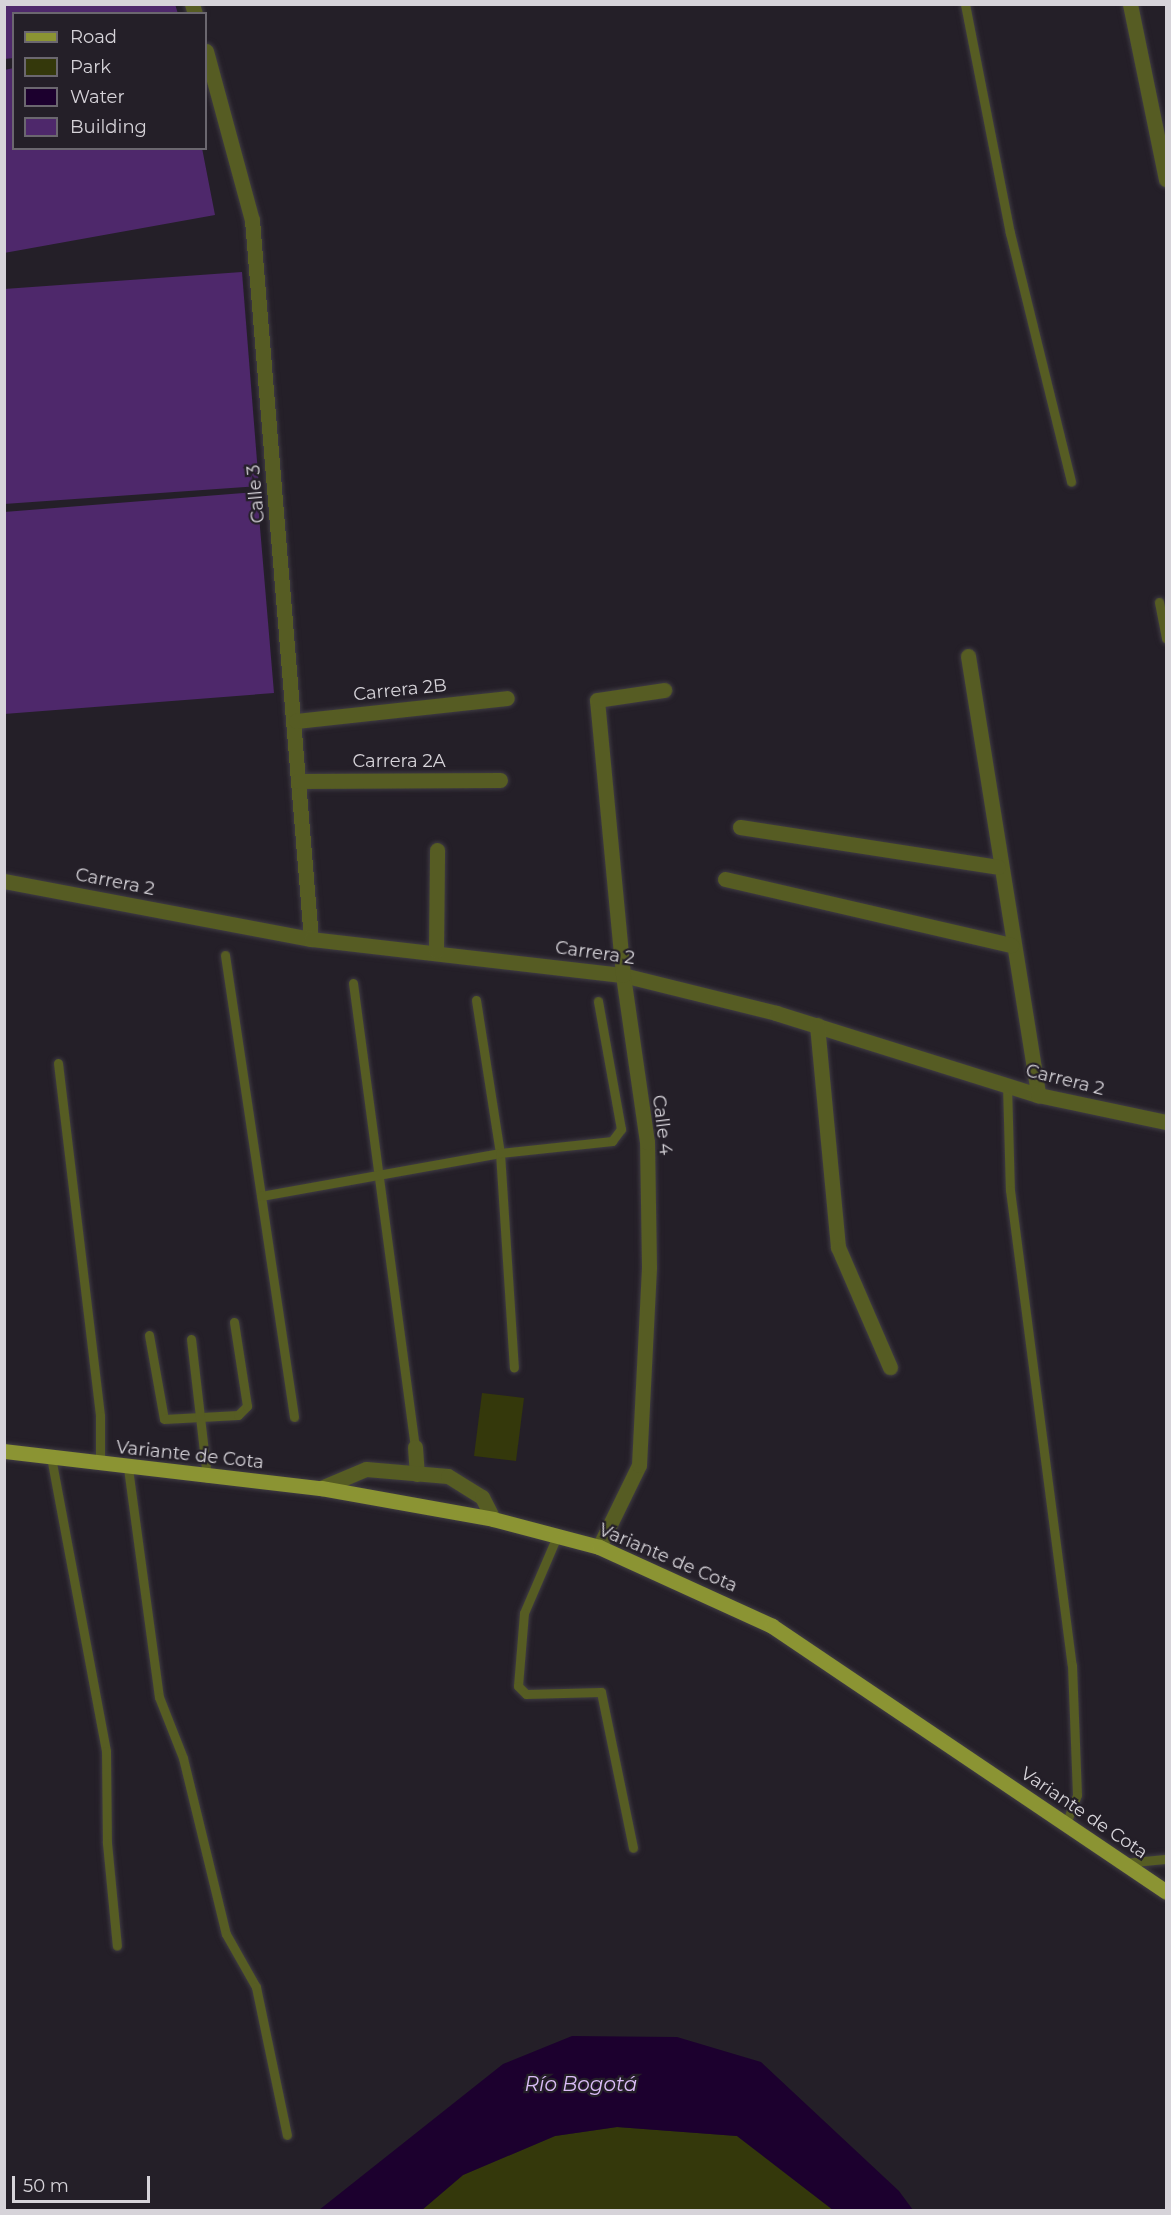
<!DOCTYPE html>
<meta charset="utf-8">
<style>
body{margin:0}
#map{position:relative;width:1171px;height:2215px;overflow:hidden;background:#241f28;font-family:Montserrat,sans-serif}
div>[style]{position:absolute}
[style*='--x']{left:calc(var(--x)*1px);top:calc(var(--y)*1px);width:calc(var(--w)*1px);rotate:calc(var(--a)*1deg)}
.green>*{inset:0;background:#34380b}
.water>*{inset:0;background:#1c002e}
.building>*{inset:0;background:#4e286b}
.roads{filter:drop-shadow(0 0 2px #403c44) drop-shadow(0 0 2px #403c44)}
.service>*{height:9px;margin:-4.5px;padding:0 4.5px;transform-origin:4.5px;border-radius:4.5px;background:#565c23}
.minor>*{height:15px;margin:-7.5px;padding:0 7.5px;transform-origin:7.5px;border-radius:7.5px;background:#565c23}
.primary>*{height:15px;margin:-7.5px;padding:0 7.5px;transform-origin:7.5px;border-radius:7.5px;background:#8b9433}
span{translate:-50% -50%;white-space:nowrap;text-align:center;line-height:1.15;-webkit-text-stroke:4.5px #241f28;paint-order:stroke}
.street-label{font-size:18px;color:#d6d3d9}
.water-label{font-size:20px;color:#dabcf7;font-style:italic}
.frame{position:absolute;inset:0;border:6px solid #d6d3d9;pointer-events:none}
.legend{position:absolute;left:12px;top:12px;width:195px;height:138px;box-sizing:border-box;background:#241f28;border:2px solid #6b676f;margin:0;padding:8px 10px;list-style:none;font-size:18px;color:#d6d3d9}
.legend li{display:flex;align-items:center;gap:12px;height:30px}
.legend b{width:30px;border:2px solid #6b676f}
.scale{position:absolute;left:12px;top:2176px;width:138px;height:27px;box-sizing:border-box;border:3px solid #d6d3d9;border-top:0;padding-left:8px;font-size:18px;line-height:21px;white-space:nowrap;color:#d6d3d9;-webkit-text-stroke:4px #241f28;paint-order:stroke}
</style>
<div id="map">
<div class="green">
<div style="clip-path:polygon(482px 1393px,524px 1398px,516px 1461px,474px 1456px)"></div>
<div style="clip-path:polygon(617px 2127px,737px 2136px,833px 2210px,422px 2210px,463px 2175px,555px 2136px)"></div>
</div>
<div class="water">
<div style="clip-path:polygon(572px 2036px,677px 2037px,761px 2062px,899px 2191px,913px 2210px,833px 2210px,737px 2136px,617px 2127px,555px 2136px,463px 2175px,422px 2210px,319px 2210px,503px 2064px)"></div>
</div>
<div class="building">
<div style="clip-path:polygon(4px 4px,175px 4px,178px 14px,14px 14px,14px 58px,4px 59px)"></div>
<div style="clip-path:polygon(14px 68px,14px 148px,202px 148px,215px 215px,4px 253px,4px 70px)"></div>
<div style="clip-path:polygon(242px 272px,259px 486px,4px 504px,4px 289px)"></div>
<div style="clip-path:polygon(257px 492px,274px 693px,4px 714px,4px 512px)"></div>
</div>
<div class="roads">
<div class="service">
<div style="--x:965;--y:4;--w:233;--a:78.9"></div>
<div style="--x:1010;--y:233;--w:256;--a:76.2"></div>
<div style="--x:1159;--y:602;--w:37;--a:79"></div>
<div style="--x:225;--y:955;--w:467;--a:81.5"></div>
<div style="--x:353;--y:983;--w:468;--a:82.4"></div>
<div style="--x:476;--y:1000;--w:155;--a:81.1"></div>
<div style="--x:500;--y:1153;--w:215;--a:86.3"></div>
<div style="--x:58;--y:1063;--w:355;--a:83.2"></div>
<div style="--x:100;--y:1416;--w:49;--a:90"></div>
<div style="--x:1007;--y:1085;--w:105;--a:88.4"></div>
<div style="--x:1010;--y:1190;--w:479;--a:82.6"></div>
<div style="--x:1072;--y:1665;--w:130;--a:87.8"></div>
<div style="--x:1077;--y:1795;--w:30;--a:111"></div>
<div style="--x:261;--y:1196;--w:243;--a:-10.2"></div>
<div style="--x:500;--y:1153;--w:113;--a:-6.1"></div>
<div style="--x:612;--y:1141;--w:15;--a:-53"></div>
<div style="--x:621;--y:1129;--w:130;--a:-100.2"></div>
<div style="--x:149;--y:1335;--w:85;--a:79.9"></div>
<div style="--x:164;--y:1419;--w:74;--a:-3.1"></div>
<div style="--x:238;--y:1415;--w:13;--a:-45"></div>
<div style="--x:247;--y:1406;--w:85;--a:-98.8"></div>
<div style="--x:191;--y:1339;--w:140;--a:83.4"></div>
<div style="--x:51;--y:1457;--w:299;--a:79.4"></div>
<div style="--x:106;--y:1751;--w:92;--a:89.4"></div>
<div style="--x:107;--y:1843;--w:103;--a:84.5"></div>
<div style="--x:128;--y:1468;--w:231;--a:82.3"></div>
<div style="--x:159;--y:1697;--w:66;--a:68.5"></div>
<div style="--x:183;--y:1758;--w:181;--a:76.3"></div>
<div style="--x:226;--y:1934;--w:61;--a:60.5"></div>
<div style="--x:256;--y:1987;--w:151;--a:78.2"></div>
<div style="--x:557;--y:1536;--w:84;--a:113.2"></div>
<div style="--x:524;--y:1613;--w:73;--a:94.7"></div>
<div style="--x:518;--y:1686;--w:11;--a:45"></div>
<div style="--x:526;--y:1694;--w:75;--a:-1.5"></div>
<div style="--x:601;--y:1692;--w:159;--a:78.4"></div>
<div style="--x:1122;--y:1863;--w:44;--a:-5.2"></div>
</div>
<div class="minor">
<div style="--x:192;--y:4;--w:10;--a:73"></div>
<div style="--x:1130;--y:4;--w:179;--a:78.4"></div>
<div style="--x:206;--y:51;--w:175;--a:74.8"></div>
<div style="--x:252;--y:220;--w:721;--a:85.31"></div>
<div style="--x:968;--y:656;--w:445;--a:80.9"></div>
<div style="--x:296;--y:721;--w:212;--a:-6.2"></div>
<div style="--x:298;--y:781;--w:202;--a:-0.3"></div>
<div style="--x:740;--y:827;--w:261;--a:8.8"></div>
<div style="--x:725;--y:879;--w:294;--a:13"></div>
<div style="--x:4;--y:881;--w:312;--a:10.7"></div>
<div style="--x:311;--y:939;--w:314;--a:6.6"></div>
<div style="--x:623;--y:975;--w:158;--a:13.9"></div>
<div style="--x:776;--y:1013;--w:275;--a:17.4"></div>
<div style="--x:1038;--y:1095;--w:131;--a:11.9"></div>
<div style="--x:436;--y:951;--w:101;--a:-89.4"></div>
<div style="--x:817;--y:1025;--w:223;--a:84.6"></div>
<div style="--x:838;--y:1247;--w:131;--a:66.6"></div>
<div style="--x:415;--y:1447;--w:27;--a:86"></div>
<div style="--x:321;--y:1488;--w:49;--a:-22.9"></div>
<div style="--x:366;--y:1469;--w:82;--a:4.9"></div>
<div style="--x:448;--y:1476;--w:40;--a:32"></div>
<div style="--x:482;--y:1497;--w:25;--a:63"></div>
<div style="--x:599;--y:1547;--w:91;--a:-64"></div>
<div style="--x:639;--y:1465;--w:198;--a:-87.1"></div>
<div style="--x:649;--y:1267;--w:125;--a:-90.9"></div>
<div style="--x:647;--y:1142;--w:169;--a:-98.2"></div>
<div style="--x:623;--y:975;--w:276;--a:-95.4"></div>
<div style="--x:597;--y:700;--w:68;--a:-8.5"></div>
</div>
<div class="primary">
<div style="--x:4;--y:1451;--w:319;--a:6.7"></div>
<div style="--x:321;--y:1488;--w:175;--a:10.2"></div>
<div style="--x:493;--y:1519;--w:110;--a:14.8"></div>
<div style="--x:599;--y:1547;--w:190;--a:24.5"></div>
<div style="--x:772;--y:1626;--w:475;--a:34"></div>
</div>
</div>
<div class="street-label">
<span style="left:256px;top:494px;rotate:-95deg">Calle 3</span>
<span style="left:400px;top:690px;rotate:-6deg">Carrera 2B</span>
<span style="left:399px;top:761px">Carrera 2A</span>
<span style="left:115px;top:882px;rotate:11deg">Carrera 2</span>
<span style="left:595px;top:953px;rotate:8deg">Carrera 2</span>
<span style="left:1065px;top:1080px;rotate:14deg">Carrera 2</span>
<span style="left:662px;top:1125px;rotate:83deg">Calle 4</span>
<span style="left:190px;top:1455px;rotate:6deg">Variante de Cota</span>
<span style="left:668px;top:1558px;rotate:23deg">Variante de Cota</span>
<span style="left:1084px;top:1813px;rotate:34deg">Variante de Cota</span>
</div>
<div class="water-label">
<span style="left:581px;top:2084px">Río Bogotá</span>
</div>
<div class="frame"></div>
<ul class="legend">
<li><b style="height:8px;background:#8b9433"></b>Road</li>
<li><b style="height:16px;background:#34380b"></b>Park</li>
<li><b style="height:16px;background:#1c002e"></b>Water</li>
<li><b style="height:16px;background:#4e286b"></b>Building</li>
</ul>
<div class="scale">50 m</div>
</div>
